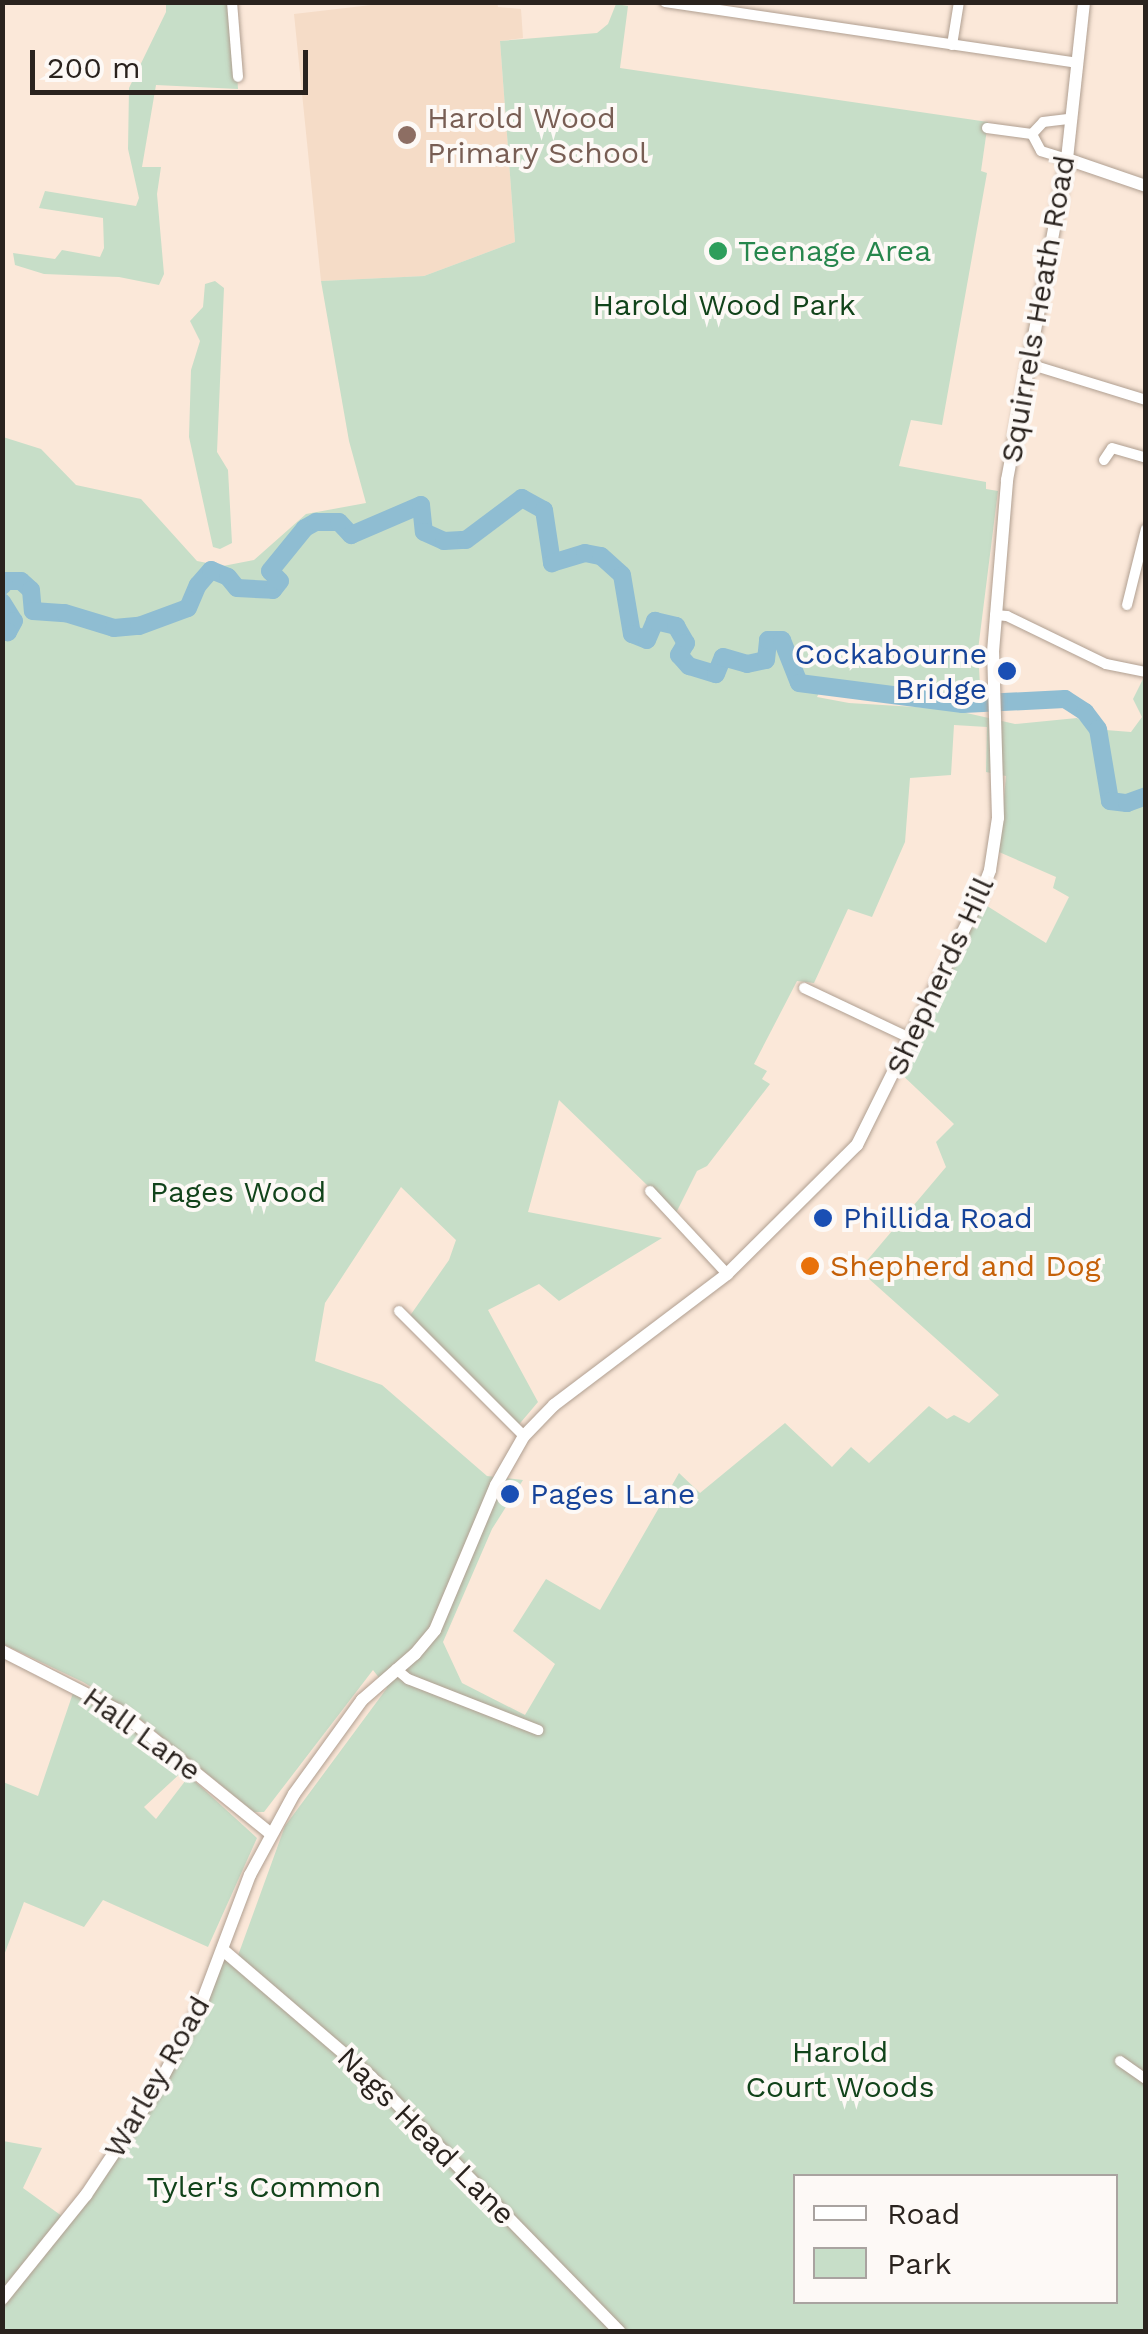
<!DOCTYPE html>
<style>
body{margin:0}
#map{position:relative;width:1148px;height:2334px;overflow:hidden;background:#fbe8d9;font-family:"Work Sans",sans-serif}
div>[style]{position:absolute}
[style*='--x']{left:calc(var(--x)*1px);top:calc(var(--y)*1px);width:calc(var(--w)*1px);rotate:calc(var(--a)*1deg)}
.built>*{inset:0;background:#f5dcc7}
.green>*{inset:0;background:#c7dec8}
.river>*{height:18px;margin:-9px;padding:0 9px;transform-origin:9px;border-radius:9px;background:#8fbdd2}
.roads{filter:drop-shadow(0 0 2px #b09f91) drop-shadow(0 0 2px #b09f91)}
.minor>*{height:10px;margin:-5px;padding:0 5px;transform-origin:5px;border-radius:5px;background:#fff}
.tertiary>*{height:12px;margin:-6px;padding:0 6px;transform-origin:6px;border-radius:6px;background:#fff}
.dots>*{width:28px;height:28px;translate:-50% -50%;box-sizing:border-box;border:5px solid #fdf9f6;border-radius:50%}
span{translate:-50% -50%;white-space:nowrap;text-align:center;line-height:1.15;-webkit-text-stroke:8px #fdf9f6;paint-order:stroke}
.education-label{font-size:30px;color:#785e54}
.left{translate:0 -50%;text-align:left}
.leisure-label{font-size:30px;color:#27864d}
.park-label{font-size:30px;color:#11431a}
.street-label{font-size:30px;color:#2a231e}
.transit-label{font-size:30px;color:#164399}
.right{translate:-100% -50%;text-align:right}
.food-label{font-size:30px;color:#c56008}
.frame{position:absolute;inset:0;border:5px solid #2a231e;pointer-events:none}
.legend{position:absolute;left:793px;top:2174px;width:325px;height:130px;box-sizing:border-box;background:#fdf9f6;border:2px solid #a9a3a0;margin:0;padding:12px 18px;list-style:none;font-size:30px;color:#2a231e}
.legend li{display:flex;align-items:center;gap:20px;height:50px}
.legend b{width:50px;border:2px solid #a9a3a0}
.scale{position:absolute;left:30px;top:50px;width:278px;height:45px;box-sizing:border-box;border:5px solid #2a231e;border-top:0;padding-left:12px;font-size:30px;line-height:35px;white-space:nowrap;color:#2a231e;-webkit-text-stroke:8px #fdf9f6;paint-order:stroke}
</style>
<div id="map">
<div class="built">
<div style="clip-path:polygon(397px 2px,497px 2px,498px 7px,521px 9px,523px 38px,500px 41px,515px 242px,424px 276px,321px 281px,294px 14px)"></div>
</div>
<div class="green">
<div style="clip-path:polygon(166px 3px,232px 3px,238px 89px,156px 85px,142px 167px,161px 167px,157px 194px,164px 274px,159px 285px,119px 277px,44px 274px,15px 265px,13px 253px,55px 259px,62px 250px,100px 257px,104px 248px,103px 218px,39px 208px,45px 191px,136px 206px,139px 198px,128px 149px,129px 88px,166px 12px)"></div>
<div style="clip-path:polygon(evenodd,616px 4px,628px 6px,620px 68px,988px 122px,981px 171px,987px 173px,942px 425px,911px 420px,899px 466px,986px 482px,986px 489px,998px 491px,978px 650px,981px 703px,823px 685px,817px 697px,849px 703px,949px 709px,1015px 724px,1077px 718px,1093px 729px,1131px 732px,1142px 717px,1133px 699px,1145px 675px,1145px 2331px,3px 2331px,3px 2141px,42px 2148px,23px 2188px,66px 2219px,151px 2097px,223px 1950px,236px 1961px,285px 1826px,387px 1688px,373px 1670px,264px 1812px,254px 1812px,129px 1710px,83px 1682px,3px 1644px,3px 437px,41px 449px,76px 485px,141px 499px,197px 561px,223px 566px,254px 560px,306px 514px,366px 503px,349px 441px,321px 281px,424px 276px,515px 242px,500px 41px,597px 33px,608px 24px,616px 4px,954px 725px,987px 727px,986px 772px,1006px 776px,999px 852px,1056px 877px,1053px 888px,1069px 897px,1046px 943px,984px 904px,897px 1070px,954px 1124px,936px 1142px,946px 1167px,859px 1270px,999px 1395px,969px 1423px,954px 1415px,947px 1419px,929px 1406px,869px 1463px,851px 1447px,832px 1467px,785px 1423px,700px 1493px,679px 1473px,600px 1610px,546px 1579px,513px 1631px,555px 1664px,525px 1715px,462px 1683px,443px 1642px,492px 1529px,523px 1480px,487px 1476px,382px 1385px,315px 1361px,325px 1303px,401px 1187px,456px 1240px,449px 1260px,407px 1320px,516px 1428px,538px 1402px,488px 1310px,539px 1284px,559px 1301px,662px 1238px,528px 1212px,559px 1100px,676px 1213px,697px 1171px,707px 1166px,770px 1084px,762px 1079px,767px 1071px,754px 1064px,797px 981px,814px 983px,848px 909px,872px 917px,905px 842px,910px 778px,951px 775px,954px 725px,616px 4px,796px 2176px,1116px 2176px,1116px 2302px,796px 2302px,796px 2176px)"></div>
<div style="clip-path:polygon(215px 281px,224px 288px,217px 452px,228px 470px,232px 543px,220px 549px,213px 547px,189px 437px,191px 370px,200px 341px,190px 321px,203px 307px,205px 284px)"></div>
<div style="clip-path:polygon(73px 1693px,143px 1735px,184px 1770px,144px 1807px,156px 1819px,189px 1776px,257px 1838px,208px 1947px,103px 1900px,84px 1927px,24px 1902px,3px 1958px,3px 1782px,38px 1796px)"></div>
</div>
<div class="river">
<div style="--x:2;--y:586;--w:6;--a:-51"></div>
<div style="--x:6;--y:581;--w:15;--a:0"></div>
<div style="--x:21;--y:581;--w:13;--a:42"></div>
<div style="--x:31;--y:590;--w:21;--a:85"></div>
<div style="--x:33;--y:611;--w:32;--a:4"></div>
<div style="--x:65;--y:613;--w:51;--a:17"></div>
<div style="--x:114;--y:628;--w:25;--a:-5"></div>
<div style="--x:139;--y:626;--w:52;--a:-20.2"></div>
<div style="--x:188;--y:608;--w:25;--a:-67"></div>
<div style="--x:198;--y:585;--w:20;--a:-49"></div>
<div style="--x:211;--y:570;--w:18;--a:22"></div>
<div style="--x:228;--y:577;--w:14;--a:51"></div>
<div style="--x:237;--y:588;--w:36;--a:3"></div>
<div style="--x:273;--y:590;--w:11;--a:-52"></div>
<div style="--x:280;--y:581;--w:14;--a:-135"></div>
<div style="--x:270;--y:571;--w:55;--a:-50.9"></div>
<div style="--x:305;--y:528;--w:13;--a:-29"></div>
<div style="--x:316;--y:522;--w:23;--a:0"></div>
<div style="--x:339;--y:522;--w:18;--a:47"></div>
<div style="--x:351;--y:535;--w:76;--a:-23.2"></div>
<div style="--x:421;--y:505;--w:27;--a:84"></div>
<div style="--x:424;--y:532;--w:22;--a:24"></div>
<div style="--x:444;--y:541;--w:22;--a:-3"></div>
<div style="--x:466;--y:540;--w:70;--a:-36.9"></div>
<div style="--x:522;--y:498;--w:25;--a:29"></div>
<div style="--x:544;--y:510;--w:54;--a:81.4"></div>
<div style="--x:552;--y:563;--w:34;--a:-17"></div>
<div style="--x:585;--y:553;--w:16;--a:11"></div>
<div style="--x:601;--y:556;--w:28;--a:42"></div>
<div style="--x:622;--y:575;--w:60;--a:80.4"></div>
<div style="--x:632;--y:634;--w:16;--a:22"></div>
<div style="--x:647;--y:640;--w:21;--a:-67"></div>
<div style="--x:655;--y:621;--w:22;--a:13"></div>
<div style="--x:676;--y:626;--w:20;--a:60"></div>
<div style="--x:686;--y:643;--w:14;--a:120"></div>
<div style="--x:679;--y:655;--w:15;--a:48"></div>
<div style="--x:689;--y:666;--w:28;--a:17"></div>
<div style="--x:716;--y:674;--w:18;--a:-68"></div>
<div style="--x:723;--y:657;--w:25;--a:16"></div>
<div style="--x:747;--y:664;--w:19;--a:-12"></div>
<div style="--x:766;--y:660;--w:20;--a:-84"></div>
<div style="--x:768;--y:640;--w:14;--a:0"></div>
<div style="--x:782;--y:640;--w:46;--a:68.4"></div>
<div style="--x:799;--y:683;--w:165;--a:7.3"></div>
<div style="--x:963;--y:704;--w:102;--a:-2.8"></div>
<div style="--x:1065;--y:699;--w:24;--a:33"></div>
<div style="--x:1085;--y:712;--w:21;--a:53"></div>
<div style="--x:1098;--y:729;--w:73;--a:80.5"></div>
<div style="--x:1110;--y:801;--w:17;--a:7"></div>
<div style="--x:1127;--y:803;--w:20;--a:-20"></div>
<div style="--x:2;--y:602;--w:22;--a:58"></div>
<div style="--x:14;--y:621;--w:13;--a:119"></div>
<div style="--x:8;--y:632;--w:6;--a:-171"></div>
</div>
<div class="roads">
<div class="minor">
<div style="--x:232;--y:2;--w:75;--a:85.4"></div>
<div style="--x:665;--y:2;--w:416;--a:8.4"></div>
<div style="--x:952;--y:45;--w:44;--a:-80.8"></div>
<div style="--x:987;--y:128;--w:45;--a:7.6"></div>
<div style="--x:1067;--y:159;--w:27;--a:-163"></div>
<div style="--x:1041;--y:151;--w:19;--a:-118"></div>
<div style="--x:1032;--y:134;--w:16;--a:-47"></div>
<div style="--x:1043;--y:122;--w:25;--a:-7"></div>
<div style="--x:1029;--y:364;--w:122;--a:17.1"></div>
<div style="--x:1104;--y:460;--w:14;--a:-56"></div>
<div style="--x:1112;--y:448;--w:35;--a:16"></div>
<div style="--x:1127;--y:605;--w:78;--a:-76"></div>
<div style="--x:995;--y:615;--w:12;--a:5"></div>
<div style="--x:1007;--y:616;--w:110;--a:25.9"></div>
<div style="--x:1106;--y:664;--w:41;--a:11.3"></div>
<div style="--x:804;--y:988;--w:119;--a:25.3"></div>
<div style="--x:650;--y:1191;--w:113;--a:47.1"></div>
<div style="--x:399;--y:1311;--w:177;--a:45"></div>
<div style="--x:396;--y:1669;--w:16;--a:40"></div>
<div style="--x:408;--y:1679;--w:140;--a:21.4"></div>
<div style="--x:1120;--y:2061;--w:32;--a:35"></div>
</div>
<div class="tertiary">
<div style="--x:1067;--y:159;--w:83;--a:18.9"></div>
<div style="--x:2;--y:1651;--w:130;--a:27"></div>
<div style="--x:118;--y:1710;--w:196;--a:39"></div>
<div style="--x:223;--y:1950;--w:195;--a:40.6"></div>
<div style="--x:371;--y:2077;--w:356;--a:45.7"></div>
<div style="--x:2;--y:2299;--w:134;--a:-51.1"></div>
<div style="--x:86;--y:2195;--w:126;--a:-56.3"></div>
<div style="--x:156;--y:2090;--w:94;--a:-62.1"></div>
<div style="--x:200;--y:2007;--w:141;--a:-69.3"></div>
<div style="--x:250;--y:1875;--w:92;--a:-61.5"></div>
<div style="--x:294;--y:1794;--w:116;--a:-54.1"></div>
<div style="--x:362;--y:1700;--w:70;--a:-41"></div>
<div style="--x:415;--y:1654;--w:31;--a:-50"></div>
<div style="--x:435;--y:1630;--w:157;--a:-67.2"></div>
<div style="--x:496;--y:1485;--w:56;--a:-60.3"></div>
<div style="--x:524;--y:1436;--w:43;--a:-45.9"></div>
<div style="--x:554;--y:1405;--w:217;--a:-37.1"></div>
<div style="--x:727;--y:1274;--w:183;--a:-44.8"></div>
<div style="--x:857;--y:1145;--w:275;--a:-63.6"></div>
<div style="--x:979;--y:899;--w:31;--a:-69"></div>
<div style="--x:990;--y:870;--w:53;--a:-81.3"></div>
<div style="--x:998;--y:818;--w:166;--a:-91.7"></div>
<div style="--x:993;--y:652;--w:173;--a:-85.3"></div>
<div style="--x:1007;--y:480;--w:327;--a:-79.4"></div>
<div style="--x:1067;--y:159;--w:158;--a:-83.8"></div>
</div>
</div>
<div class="dots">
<div style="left:407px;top:135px;background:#8d6e63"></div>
<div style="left:718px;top:251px;background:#2e9e5b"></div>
<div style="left:1007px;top:671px;background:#1a4fb4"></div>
<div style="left:823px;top:1218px;background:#1a4fb4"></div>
<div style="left:810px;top:1266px;background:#e8710a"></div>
<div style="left:510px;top:1494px;background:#1a4fb4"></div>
</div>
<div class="education-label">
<span class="left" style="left:427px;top:135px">Harold Wood<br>Primary School</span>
</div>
<div class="leisure-label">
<span class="left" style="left:738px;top:251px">Teenage Area</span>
</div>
<div class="park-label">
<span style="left:724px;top:305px">Harold Wood Park</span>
<span style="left:238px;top:1192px">Pages Wood</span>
<span style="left:840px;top:2069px">Harold<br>Court Woods</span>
<span style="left:264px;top:2187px">Tyler's Common</span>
</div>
<div class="street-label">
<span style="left:1038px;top:309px;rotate:-80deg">Squirrels Heath Road</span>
<span style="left:940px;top:976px;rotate:-65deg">Shepherds Hill</span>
<span style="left:142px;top:1734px;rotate:36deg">Hall Lane</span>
<span style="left:157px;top:2077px;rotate:-60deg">Warley Road</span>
<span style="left:426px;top:2136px;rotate:45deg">Nags Head Lane</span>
</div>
<div class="transit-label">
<span class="right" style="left:987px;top:671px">Cockabourne<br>Bridge</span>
<span class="left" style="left:843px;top:1218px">Phillida Road</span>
<span class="left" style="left:530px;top:1494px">Pages Lane</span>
</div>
<div class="food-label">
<span class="left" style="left:830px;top:1266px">Shepherd and Dog</span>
</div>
<div class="frame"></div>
<ul class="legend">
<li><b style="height:12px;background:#fff"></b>Road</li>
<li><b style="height:28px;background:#c7dec8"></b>Park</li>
</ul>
<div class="scale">200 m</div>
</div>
